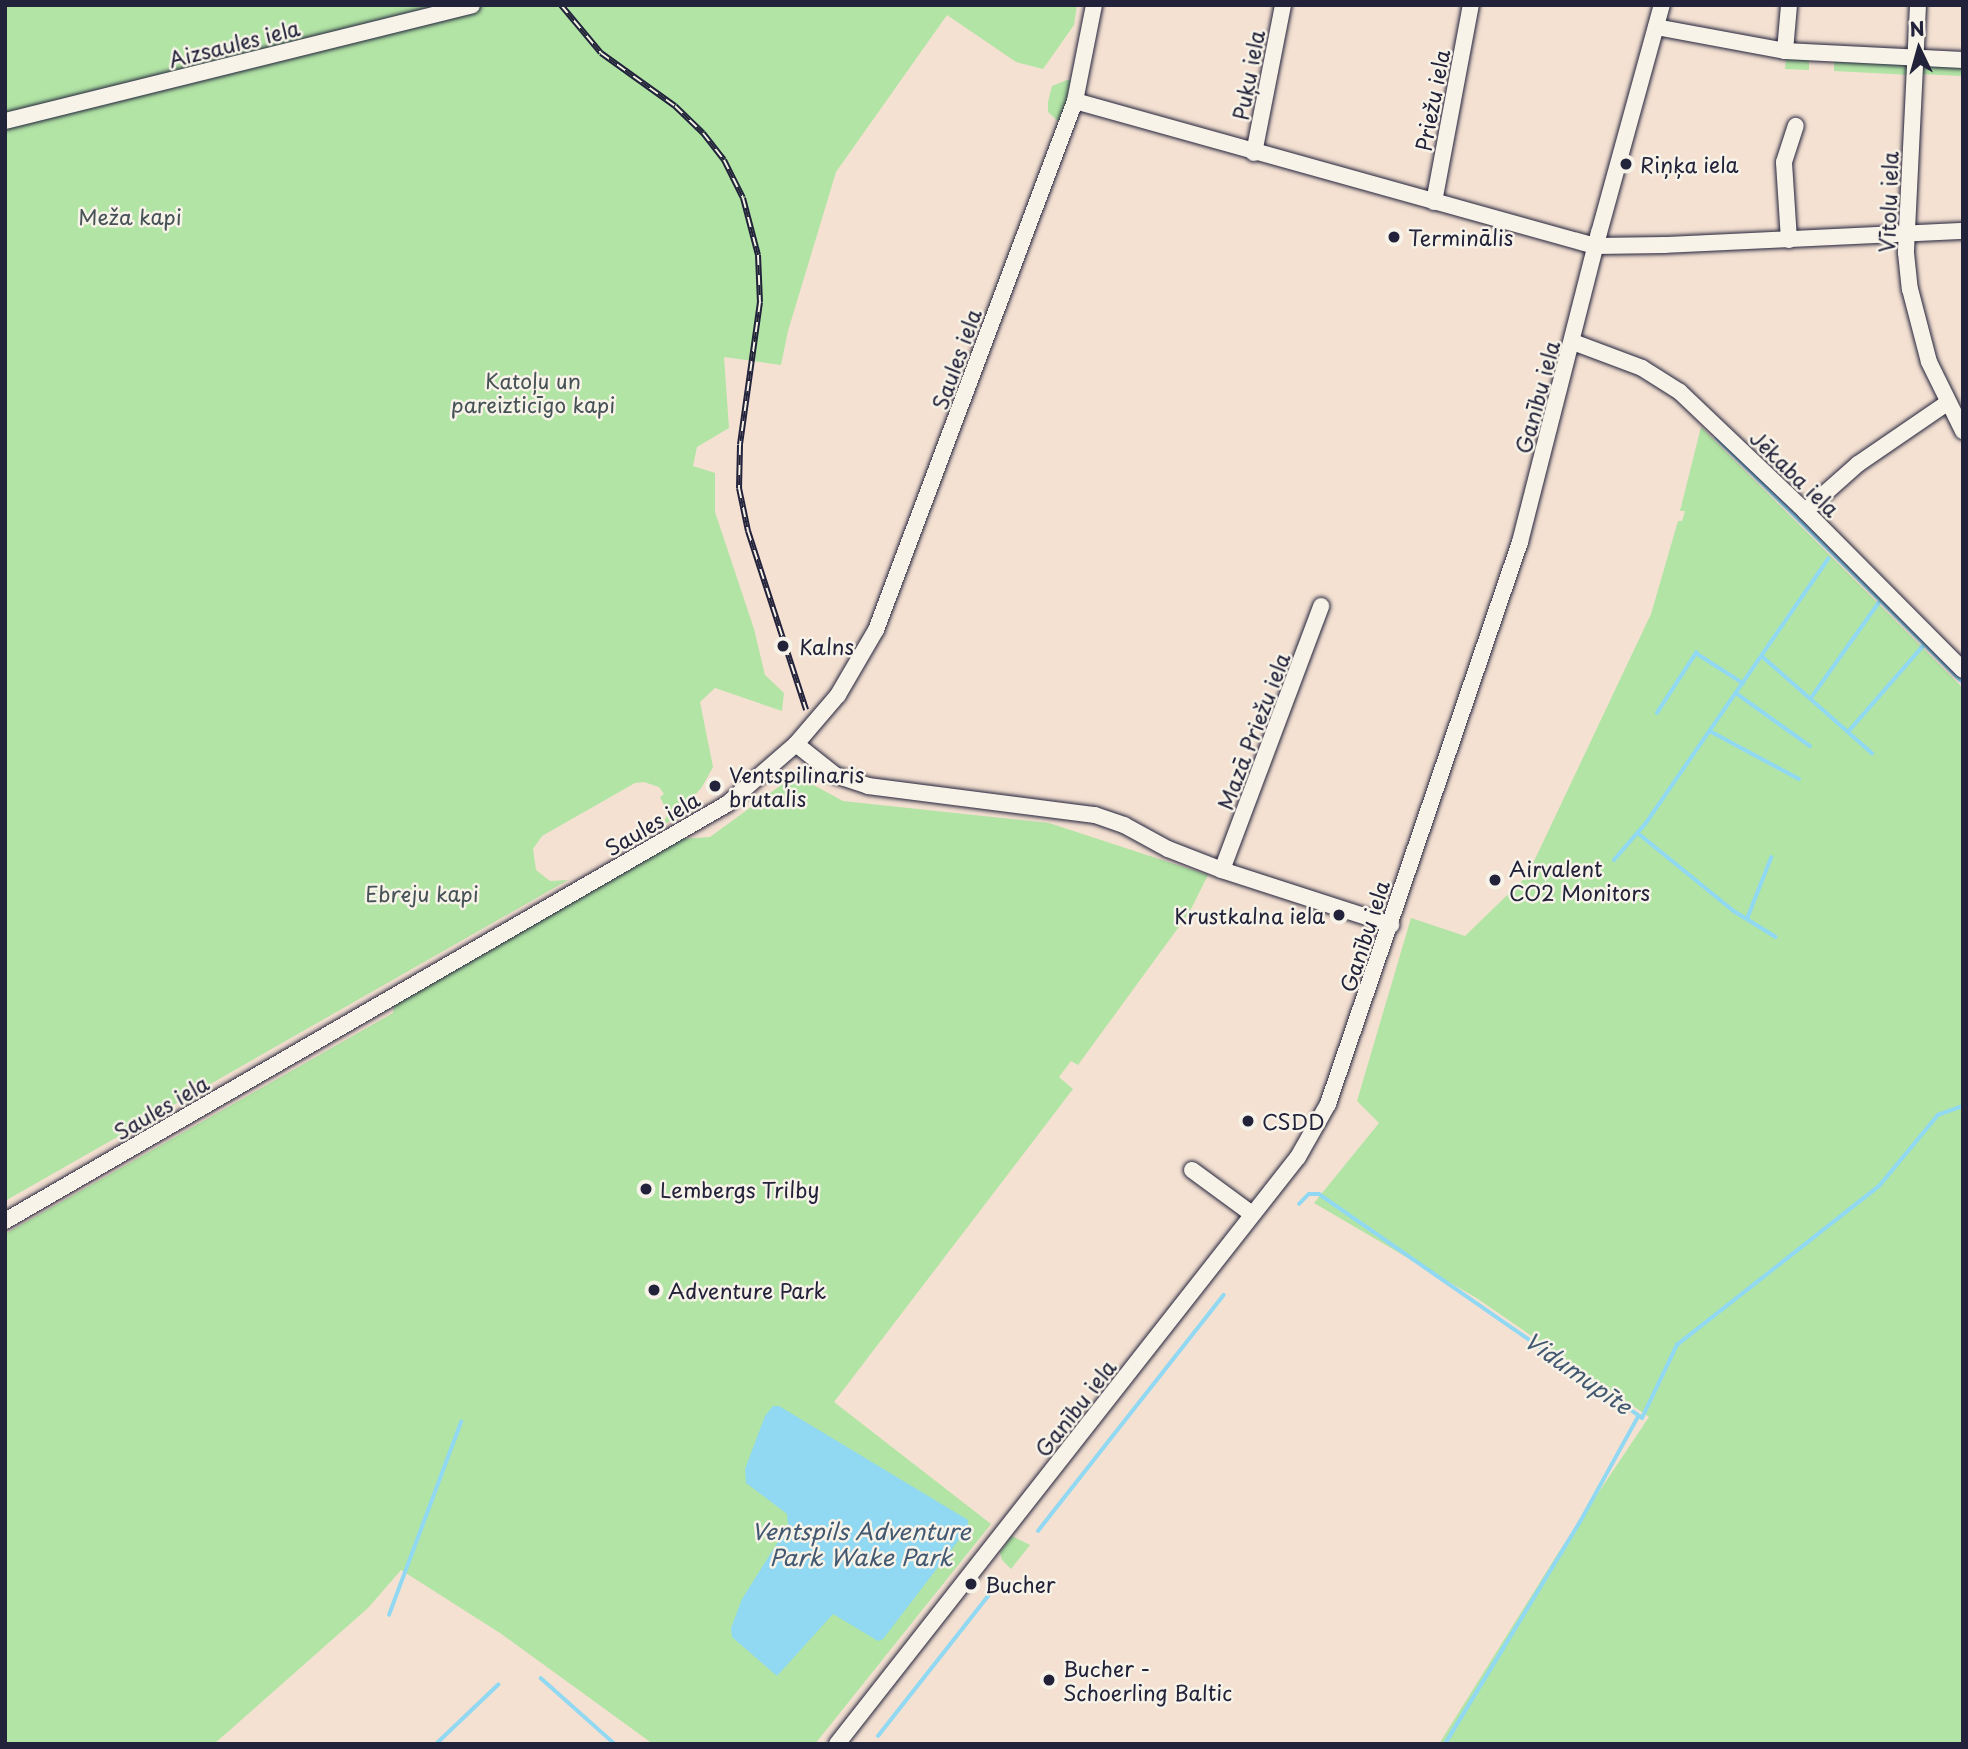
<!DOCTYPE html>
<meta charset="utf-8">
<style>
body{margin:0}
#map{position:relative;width:1968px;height:1749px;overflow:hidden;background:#f4e1d2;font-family:"Playpen Sans",sans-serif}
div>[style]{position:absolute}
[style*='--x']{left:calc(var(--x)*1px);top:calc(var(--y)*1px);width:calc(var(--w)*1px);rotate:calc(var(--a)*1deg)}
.green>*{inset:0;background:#b2e4a5}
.water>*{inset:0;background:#91d8f2}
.stream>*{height:3.5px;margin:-1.75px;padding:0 1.75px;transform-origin:1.75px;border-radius:1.75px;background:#91d8f2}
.roads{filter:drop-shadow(0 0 2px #22223b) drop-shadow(0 0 2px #22223b)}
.minor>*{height:16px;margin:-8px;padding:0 8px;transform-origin:8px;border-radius:8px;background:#f7f3e8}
.rail>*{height:6px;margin-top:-3px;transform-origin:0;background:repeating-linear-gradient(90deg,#f7f3e8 0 10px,#22223b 0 20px);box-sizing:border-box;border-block:2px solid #22223b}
.dots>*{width:19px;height:19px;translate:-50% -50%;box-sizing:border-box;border:4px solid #f7f3e8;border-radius:50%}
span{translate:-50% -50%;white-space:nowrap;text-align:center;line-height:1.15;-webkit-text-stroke:5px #f7f3e8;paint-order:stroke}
.street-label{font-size:21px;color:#22223b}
.poi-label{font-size:21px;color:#22223b}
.left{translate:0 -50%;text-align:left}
.right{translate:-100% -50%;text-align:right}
.park-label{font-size:21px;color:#465256}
.water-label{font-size:23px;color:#435972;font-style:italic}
.frame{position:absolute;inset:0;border:7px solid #22223b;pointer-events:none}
.north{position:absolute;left:1884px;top:14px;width:70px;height:70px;-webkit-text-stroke:5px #f7f3e8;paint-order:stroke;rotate:355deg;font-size:19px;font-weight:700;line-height:28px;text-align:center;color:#22223b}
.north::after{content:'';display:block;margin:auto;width:24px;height:32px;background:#22223b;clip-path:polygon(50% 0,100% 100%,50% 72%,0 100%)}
</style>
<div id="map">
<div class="green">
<div style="clip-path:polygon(5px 5px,1077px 5px,1074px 25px,1043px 69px,1016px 62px,947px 15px,836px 172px,788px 331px,781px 365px,724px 357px,729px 428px,697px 447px,693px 466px,715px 473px,715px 512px,754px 629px,765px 675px,784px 693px,782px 711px,715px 688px,700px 702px,713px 767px,702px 787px,675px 818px,662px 826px,668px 813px,660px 797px,664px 794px,659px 787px,644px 782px,635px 783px,542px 836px,533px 849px,536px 870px,550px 881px,568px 880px,5px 1201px)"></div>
<div style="clip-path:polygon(1786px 56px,1809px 58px,1809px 70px,1785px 69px)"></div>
<div style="clip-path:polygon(1834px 59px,1906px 62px,1911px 75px,1834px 71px)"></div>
<div style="clip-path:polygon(1963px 64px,1963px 76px,1919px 74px,1920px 65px)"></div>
<div style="clip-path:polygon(1067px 80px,1073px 81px,1060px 123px,1048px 112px,1048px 102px,1052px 86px)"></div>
<div style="clip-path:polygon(1701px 427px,1963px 688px,1963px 1744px,1439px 1744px,1560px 1550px,1649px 1417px,1478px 1299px,1314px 1203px,1379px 1123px,1357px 1101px,1411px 918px,1465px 936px,1527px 876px,1651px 614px,1678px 521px,1682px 521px,1685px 511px,1680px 511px)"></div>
<div style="clip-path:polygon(795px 775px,843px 801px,1049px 823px,1208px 875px,1189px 913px,1078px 1065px,1071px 1061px,1059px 1077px,1073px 1089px,834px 1402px,991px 1524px,815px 1744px,653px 1744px,500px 1633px,401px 1570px,368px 1608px,214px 1744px,5px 1744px,5px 1234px,393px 1013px,394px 1005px,680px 839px,710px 837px)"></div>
<div style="clip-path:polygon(1012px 1536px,1030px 1545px,1011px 1569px,1002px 1560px,1000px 1552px)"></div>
</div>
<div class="water">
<div style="clip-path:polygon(773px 1406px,779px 1406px,968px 1520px,968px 1528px,883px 1639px,878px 1641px,833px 1614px,777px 1676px,732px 1637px,731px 1628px,742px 1599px,788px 1526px,787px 1514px,746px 1483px,745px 1469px,765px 1416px)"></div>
</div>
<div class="stream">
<div style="--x:1717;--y:438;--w:346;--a:44.8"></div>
<div style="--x:1762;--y:656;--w:147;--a:41.4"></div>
<div style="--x:1736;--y:693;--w:91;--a:35.6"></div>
<div style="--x:1811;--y:698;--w:119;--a:-54.6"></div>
<div style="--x:1657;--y:713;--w:72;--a:-57"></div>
<div style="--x:1696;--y:653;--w:56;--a:32.6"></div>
<div style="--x:1710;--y:731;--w:101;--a:28.3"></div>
<div style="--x:1848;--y:732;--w:116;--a:-48.9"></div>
<div style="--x:1638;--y:833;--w:124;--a:39.1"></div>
<div style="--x:1734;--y:911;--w:49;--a:31.8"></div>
<div style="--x:1614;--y:860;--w:49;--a:-49.1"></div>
<div style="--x:1646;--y:823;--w:321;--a:-55.4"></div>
<div style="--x:1747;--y:919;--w:66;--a:-68.5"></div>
<div style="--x:1299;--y:1204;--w:14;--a:-45"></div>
<div style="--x:1309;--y:1194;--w:10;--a:0"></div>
<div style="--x:1319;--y:1194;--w:393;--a:34.7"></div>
<div style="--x:1642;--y:1418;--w:81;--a:-64.4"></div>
<div style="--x:1677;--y:1345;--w:258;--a:-38.2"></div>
<div style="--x:1880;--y:1185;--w:91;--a:-50.4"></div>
<div style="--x:1938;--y:1115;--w:27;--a:-20"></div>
<div style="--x:1038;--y:1531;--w:300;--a:-51.8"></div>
<div style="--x:389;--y:1615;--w:206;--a:-69.5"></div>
<div style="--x:541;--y:1678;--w:99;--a:41.7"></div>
<div style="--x:878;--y:1736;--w:197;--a:-51.8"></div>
<div style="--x:436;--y:1744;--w:86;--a:-43.6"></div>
<div style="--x:1445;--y:1744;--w:260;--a:-58.7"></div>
<div style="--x:1580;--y:1522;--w:120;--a:-61.1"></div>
</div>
<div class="roads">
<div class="minor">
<div style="--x:1918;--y:5;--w:248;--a:92.8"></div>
<div style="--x:1906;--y:253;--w:36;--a:84"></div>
<div style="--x:1910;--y:289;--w:75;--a:75.4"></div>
<div style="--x:1929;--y:362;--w:77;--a:63.8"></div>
<div style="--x:1656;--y:27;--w:131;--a:10.5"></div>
<div style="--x:1785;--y:51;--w:178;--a:2.9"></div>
<div style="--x:1785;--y:51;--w:46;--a:-85"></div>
<div style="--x:1075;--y:101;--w:540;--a:15.58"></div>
<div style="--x:1595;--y:246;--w:70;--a:-0.8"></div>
<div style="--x:1665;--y:245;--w:298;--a:-2.7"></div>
<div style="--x:5;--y:121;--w:481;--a:-13.9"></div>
<div style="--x:1254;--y:153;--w:151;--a:-78.9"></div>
<div style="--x:1434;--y:202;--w:200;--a:-79.4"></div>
<div style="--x:1789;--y:240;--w:78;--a:-93.7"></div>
<div style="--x:1784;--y:162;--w:38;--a:-72"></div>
<div style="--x:1573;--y:342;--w:74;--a:20.6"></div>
<div style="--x:1642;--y:368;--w:45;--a:32.3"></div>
<div style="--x:1680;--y:392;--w:173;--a:43.6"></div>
<div style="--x:1805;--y:511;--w:224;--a:45.2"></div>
<div style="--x:1805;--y:511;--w:71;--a:-41.6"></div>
<div style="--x:1858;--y:464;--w:108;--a:-34.4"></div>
<div style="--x:796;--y:744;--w:50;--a:38.5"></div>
<div style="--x:835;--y:775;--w:35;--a:18"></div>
<div style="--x:868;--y:786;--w:229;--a:7.3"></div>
<div style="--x:1095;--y:815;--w:31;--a:19"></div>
<div style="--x:1124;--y:825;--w:50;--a:28.6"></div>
<div style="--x:1168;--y:849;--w:58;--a:21.3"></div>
<div style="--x:1222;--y:870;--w:178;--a:18"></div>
<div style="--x:1222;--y:870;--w:282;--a:-69.4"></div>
<div style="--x:1192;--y:1170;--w:74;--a:36.3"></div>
<div style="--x:5;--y:1221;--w:834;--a:-30.01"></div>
<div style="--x:727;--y:804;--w:91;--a:-41"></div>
<div style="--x:796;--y:744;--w:65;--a:-49.4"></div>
<div style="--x:838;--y:695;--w:75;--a:-59.7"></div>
<div style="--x:876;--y:630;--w:565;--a:-69.38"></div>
<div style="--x:1075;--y:101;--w:98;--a:-78.8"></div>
<div style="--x:837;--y:1744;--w:746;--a:-51.86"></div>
<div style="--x:1298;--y:1157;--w:61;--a:-60.5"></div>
<div style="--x:1328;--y:1104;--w:594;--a:-71.14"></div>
<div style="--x:1520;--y:542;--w:319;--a:-75.7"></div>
<div style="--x:1599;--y:233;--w:237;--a:-74.6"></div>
</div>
</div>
<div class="rail">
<div style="--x:561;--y:5;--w:62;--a:50.2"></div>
<div style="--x:601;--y:53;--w:91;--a:35.6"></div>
<div style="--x:675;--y:106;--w:39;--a:44"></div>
<div style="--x:703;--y:133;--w:34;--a:52"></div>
<div style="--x:724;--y:160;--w:42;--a:63.4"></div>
<div style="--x:743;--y:198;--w:59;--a:75.3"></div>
<div style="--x:758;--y:255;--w:47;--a:87.6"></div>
<div style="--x:760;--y:302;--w:144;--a:98"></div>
<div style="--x:740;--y:445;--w:43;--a:91.3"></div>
<div style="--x:739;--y:488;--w:44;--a:78.2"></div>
<div style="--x:748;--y:531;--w:188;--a:72"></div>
</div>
<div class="dots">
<div style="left:1626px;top:164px;background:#22223b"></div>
<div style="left:1394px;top:237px;background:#22223b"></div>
<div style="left:783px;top:646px;background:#22223b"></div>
<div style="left:715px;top:786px;background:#22223b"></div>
<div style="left:1495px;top:880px;background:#22223b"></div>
<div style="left:1339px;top:915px;background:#22223b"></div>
<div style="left:1248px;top:1121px;background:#22223b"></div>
<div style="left:646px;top:1189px;background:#22223b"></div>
<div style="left:654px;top:1290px;background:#22223b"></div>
<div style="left:971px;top:1584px;background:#22223b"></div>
<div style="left:1049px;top:1680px;background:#22223b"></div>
</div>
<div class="street-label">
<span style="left:234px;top:43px;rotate:-14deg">Aizsaules iela</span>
<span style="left:1248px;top:75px;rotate:-79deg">Puķu iela</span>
<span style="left:1432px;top:100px;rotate:-79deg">Priežu iela</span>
<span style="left:1888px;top:202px;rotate:-88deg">Vītolu iela</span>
<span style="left:956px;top:359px;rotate:-70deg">Saules iela</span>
<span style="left:1537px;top:397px;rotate:-75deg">Ganību iela</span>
<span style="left:1795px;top:473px;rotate:44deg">Jēkaba iela</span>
<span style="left:1253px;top:731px;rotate:-69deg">Mazā Priežu iela</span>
<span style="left:652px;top:823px;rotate:-30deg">Saules iela</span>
<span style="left:1364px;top:936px;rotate:-72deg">Ganību iela</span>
<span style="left:161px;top:1107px;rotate:-30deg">Saules iela</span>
<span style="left:1075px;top:1408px;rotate:-52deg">Ganību iela</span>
</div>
<div class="poi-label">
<span class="left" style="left:1640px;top:164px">Riņķa iela</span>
<span class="left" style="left:1408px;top:237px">Terminālis</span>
<span class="left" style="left:799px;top:646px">Kalns</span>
<span class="left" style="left:729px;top:786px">Ventspilinaris<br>brutalis</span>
<span class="left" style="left:1509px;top:880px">Airvalent<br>CO2 Monitors</span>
<span class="right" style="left:1325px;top:915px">Krustkalna iela</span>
<span class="left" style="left:1262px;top:1121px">CSDD</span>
<span class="left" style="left:660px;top:1189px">Lembergs Trilby</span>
<span class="left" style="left:668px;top:1290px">Adventure Park</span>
<span class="left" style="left:985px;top:1584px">Bucher</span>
<span class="left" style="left:1063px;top:1680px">Bucher -<br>Schoerling Baltic</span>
</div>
<div class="park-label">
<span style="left:130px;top:216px">Meža kapi</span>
<span style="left:533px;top:392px">Katoļu un<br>pareizticīgo kapi</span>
<span style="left:422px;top:893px">Ebreju kapi</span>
</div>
<div class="water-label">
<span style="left:1578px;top:1373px;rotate:35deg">Vidumupīte</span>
<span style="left:861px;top:1544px">Ventspils Adventure<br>Park Wake Park</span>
</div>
<div class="frame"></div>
<div class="north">N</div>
</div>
